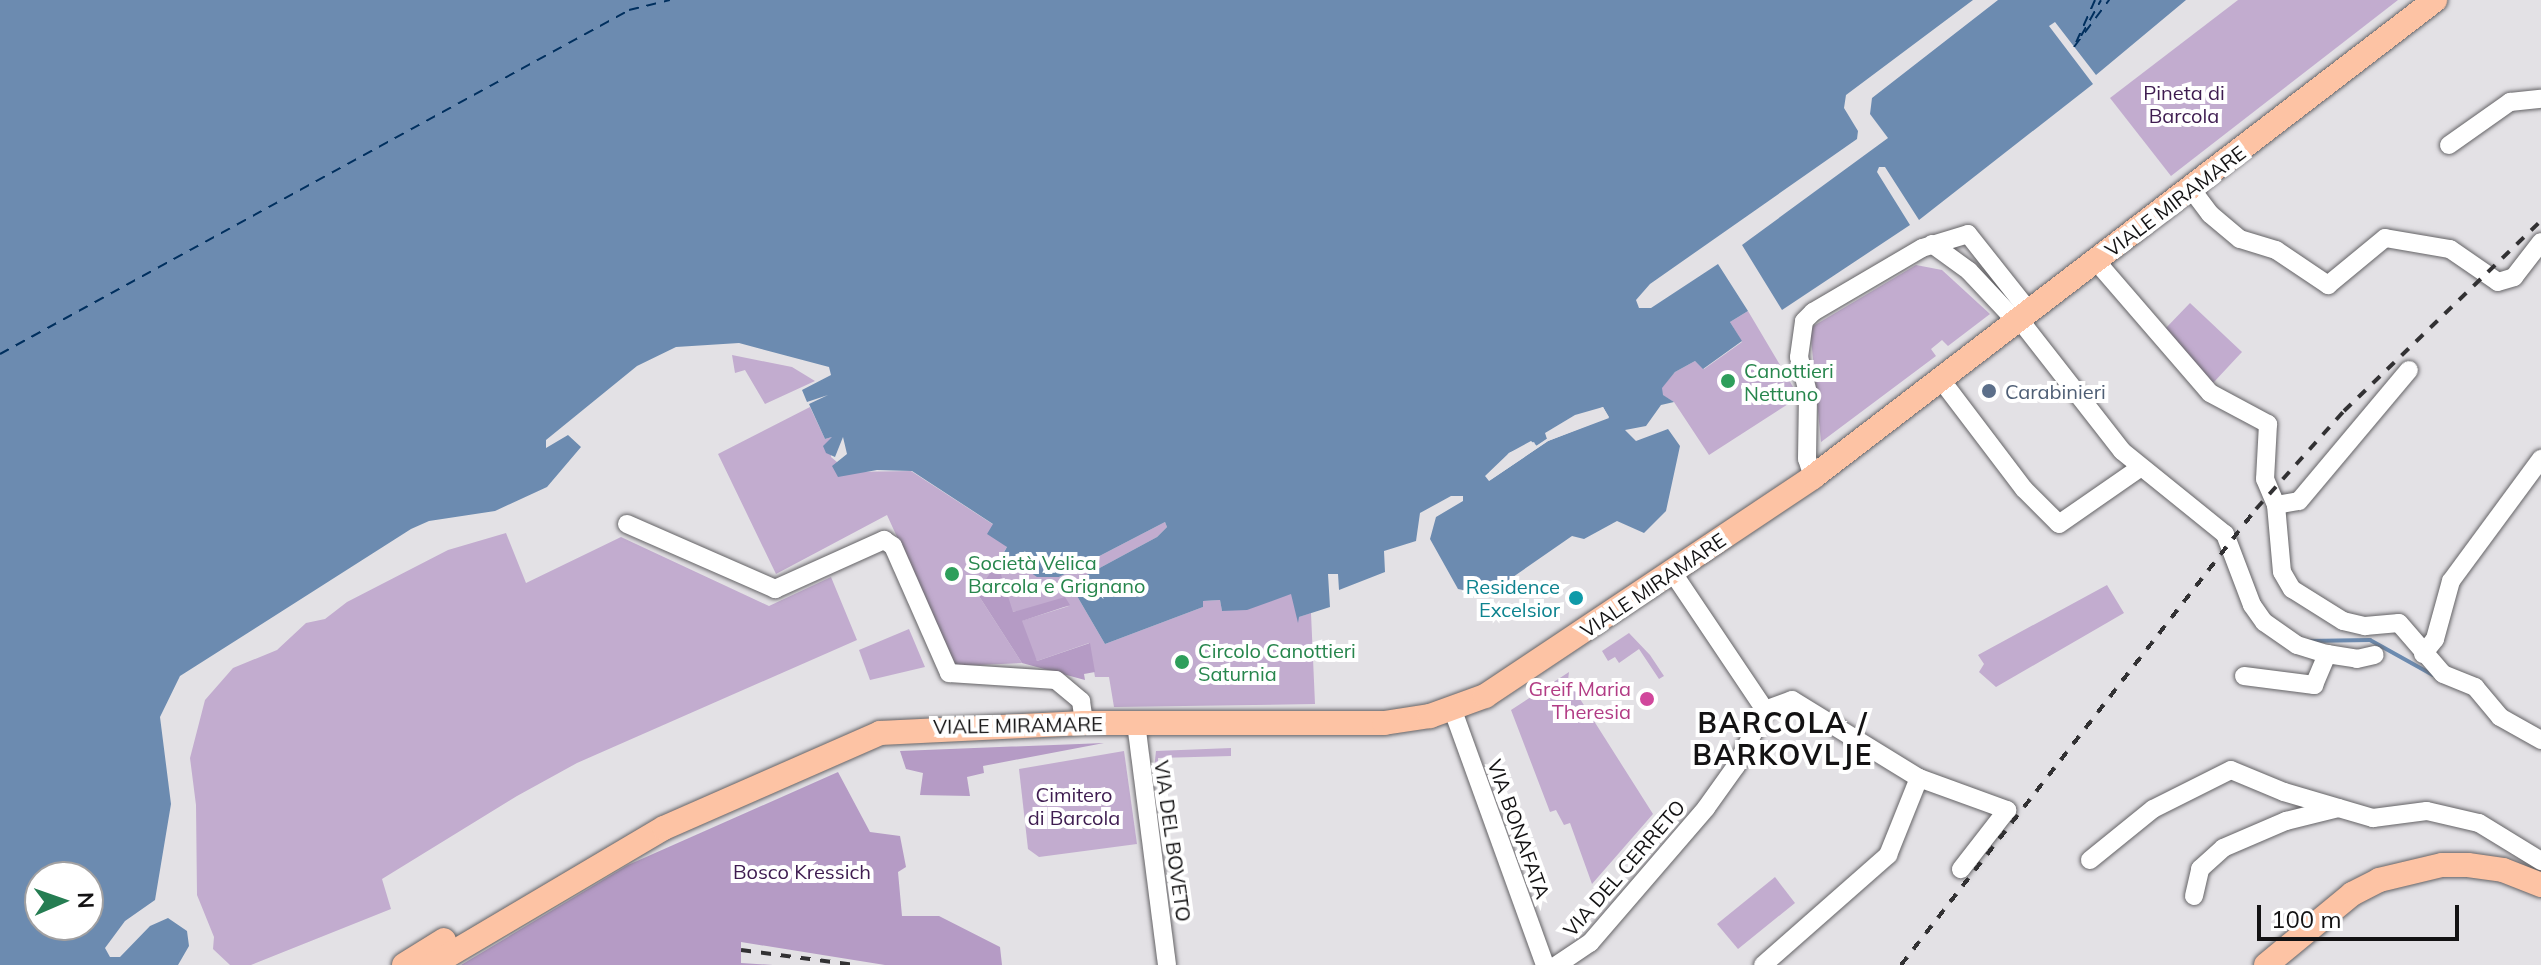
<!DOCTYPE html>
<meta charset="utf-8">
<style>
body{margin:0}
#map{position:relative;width:2541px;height:965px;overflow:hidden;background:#e3e1e5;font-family:Mulish,sans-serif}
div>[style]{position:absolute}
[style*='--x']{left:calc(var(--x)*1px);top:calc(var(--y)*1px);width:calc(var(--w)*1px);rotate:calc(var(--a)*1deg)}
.green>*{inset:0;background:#c2accf}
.forest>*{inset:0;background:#b59bc5}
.water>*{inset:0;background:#6c8bb0}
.pier>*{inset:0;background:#e3e1e5}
.stream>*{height:4px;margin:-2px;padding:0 2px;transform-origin:2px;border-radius:2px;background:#6c8bb0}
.ferry>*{height:2px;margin-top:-1px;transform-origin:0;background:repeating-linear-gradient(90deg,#002f5e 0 10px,transparent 0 18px)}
.roads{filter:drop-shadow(0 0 2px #646366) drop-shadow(0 0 2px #646366)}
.minor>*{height:18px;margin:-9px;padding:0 9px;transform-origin:9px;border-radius:9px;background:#fff}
.major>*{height:24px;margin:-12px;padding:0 12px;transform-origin:12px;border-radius:12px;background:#fdc3a4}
.rail>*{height:4px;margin-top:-2px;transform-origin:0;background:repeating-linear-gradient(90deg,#323133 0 10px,transparent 0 20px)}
.dots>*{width:22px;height:22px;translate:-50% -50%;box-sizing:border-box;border:4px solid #fff;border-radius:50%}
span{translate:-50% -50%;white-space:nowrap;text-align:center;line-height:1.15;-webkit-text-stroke:8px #fff;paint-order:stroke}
.park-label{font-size:20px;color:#3e1c50}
.street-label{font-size:20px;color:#131213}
.leisure-label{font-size:20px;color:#27864d}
.left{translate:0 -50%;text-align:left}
.service-label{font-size:20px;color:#4e5e75}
.culture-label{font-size:20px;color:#0d838f}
.right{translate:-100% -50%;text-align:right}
.hotel-label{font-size:20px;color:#b23c85}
.district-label{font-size:28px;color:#131213;font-weight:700;letter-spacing:2px}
.north{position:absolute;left:24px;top:861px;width:80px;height:80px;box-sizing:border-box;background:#fff;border:2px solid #a1a0a1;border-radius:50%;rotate:88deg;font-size:22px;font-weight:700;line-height:32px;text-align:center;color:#131213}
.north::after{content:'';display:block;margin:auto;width:28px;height:36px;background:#257d52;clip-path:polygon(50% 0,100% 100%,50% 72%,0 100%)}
.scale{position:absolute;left:2257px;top:905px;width:202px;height:36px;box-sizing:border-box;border:4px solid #131213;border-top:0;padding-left:10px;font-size:24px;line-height:28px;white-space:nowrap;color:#131213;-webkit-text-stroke:6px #fff;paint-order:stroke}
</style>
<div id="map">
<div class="green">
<div style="clip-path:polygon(2238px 0,2398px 0,2171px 176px,2110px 98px)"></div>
<div style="clip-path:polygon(1916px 265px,1942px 270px,1990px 314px,1948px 346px,1942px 340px,1931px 349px,1936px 356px,1821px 442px,1810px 328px)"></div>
<div style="clip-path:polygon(2190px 303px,2242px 352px,2213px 383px,2164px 330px)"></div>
<div style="clip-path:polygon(1748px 311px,1799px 397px,1709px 455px,1674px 402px,1662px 395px,1662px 387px,1675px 372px,1695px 361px,1704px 369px,1742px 342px,1730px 322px)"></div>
<div style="clip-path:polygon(732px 355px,792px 367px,815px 381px,765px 404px,745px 370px,735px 373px)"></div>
<div style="clip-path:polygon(810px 407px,825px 439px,832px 437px,831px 457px,849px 472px,911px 471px,994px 525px,1007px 547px,1003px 553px,1059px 577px,1165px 522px,1167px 527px,1157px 537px,1070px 584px,1105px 644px,1203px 607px,1203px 601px,1220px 600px,1222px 611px,1292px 593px,1299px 617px,1311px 613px,1315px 704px,1114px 707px,1109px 677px,1095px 677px,1089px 643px,1037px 661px,1032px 652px,1021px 621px,1069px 606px,1012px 612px,1000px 572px,977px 593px,1022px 663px,956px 666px,887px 515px,776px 574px,718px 454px)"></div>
<div style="clip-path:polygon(506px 533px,526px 583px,621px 537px,769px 606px,831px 577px,857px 640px,577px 763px,517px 796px,382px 879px,391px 909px,251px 965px,230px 965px,213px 949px,214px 937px,197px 895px,196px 805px,190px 758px,205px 700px,233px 668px,277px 650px,306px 623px,325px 619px,347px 602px,448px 550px)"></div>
<div style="clip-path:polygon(2107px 585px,2124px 613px,1996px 687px,1979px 672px,1984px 664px,1978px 655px)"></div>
<div style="clip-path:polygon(909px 629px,925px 667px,870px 680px,859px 650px)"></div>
<div style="clip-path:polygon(1629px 633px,1650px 655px,1664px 676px,1659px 679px,1639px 649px,1619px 663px,1615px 657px,1608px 661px,1602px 651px)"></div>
<div style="clip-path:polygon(1569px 672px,1568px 680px,1653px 814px,1592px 884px,1570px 823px,1564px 825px,1556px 810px,1550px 812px,1511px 710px)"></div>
<div style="clip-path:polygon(1231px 748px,1231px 756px,1158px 758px,1158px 778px,1167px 779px,1167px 784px,1157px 785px,1153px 778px,1156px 751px)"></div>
<div style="clip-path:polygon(1124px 751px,1137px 844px,1039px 857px,1028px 849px,1019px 769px)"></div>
<div style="clip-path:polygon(1775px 877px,1795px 903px,1738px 949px,1717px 924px)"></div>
</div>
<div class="forest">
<div style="clip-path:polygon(994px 567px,1000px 571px,1013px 612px,1065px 597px,1070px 605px,1022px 621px,1037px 661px,1090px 643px,1095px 672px,1084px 674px,1085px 680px,1022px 663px,977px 593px)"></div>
<div style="clip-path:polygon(1104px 743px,983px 766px,984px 773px,967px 777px,970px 796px,920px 795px,923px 773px,906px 769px,900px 751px)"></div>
<div style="clip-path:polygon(838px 772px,870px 832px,900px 836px,906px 867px,898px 872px,902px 916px,939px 916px,1000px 947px,1002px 965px,885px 965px,741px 942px,741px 963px,773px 965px,461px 965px,628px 865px)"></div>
</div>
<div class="water">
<div style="clip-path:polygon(evenodd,0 0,1973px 0,1846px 95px,1844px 108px,1858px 131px,1857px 139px,1650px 284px,1636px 300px,1639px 308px,1651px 308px,1718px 264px,1748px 311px,1730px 322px,1742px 341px,1703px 369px,1695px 361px,1675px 372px,1662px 388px,1663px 395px,1674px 402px,1661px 405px,1646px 426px,1625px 430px,1636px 441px,1668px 429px,1680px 446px,1666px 511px,1644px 533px,1617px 521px,1584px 539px,1572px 536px,1487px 595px,1458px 589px,1430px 539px,1436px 517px,1463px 501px,1463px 496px,1451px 496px,1420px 513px,1416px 541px,1384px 551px,1385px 572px,1339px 590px,1338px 574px,1328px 574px,1330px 607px,1299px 617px,1298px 623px,1291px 594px,1247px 610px,1222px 611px,1220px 600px,1203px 601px,1203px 607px,1105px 644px,1070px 584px,1157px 537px,1167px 527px,1165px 522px,1059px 577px,1037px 577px,1003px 554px,1007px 547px,987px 534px,993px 524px,912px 471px,877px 470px,838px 477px,832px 466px,847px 454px,843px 437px,835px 457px,826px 453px,823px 446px,832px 437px,825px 439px,809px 404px,828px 395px,807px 402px,802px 390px,831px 375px,829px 367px,739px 343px,676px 347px,637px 366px,546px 440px,546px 448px,568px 435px,581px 447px,547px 487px,495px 511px,429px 521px,411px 529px,180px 676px,160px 717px,171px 804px,155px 900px,125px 921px,105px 948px,110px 957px,120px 957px,150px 926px,168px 918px,187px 931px,189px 946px,178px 965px,0 965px,0 0,1603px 407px,1609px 417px,1548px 441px,1489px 481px,1509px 453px,1534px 442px,1536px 446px,1548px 438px,1546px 433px,1603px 407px,0 0,40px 877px,88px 877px,88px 925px,40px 925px,40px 877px)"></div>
<div style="clip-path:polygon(1998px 0,2186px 0,2096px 75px,2055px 22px,2049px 26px,2093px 84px,1919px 220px,1885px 167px,1879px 167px,1877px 172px,1910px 225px,1782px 310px,1742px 245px,1888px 138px,1870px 114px,1872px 98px)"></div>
</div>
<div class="pier">
<div style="clip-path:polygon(1603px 407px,1609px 418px,1548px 441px,1489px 481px,1485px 476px,1509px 453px,1531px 441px,1537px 446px,1547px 439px,1545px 433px,1575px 415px)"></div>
</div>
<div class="stream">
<div style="--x:2308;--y:641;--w:62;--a:-0.9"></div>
<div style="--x:2370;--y:640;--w:72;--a:29.1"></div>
</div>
<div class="ferry">
<div style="--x:2095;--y:0;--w:51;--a:114.1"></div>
<div style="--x:2074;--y:47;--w:59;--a:-53.3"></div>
<div style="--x:2081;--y:36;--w:41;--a:-60.9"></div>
<div style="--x:0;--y:354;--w:717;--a:-28.67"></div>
<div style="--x:629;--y:10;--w:42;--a:-13.7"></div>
</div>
<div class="roads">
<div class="minor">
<div style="--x:2449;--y:145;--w:75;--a:-35.2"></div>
<div style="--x:2510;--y:102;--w:31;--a:-6"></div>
<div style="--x:2192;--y:190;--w:30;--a:53"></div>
<div style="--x:2210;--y:214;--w:39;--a:40"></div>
<div style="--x:2240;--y:239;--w:38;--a:17"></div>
<div style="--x:2276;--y:250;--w:63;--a:33.9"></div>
<div style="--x:2328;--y:285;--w:74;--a:-39.5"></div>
<div style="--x:2385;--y:238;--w:66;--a:9.6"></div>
<div style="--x:2450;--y:249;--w:58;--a:34.5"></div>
<div style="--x:2498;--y:282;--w:17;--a:-17"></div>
<div style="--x:2514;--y:277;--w:44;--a:-52.4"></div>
<div style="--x:1932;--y:244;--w:46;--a:36.1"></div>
<div style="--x:1969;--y:271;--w:69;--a:46.8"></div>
<div style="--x:2096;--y:261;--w:174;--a:49.2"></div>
<div style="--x:2210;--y:393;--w:66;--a:28.1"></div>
<div style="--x:2268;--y:424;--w:55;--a:93.1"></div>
<div style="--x:2265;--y:479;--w:28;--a:67"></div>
<div style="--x:2276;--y:505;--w:67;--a:84.9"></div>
<div style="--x:2282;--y:572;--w:20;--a:60"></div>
<div style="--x:2292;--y:589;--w:60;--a:32.1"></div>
<div style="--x:2343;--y:621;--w:23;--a:13"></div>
<div style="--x:2365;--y:626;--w:34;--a:-5"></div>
<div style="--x:2399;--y:623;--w:67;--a:49.2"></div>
<div style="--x:2443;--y:674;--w:35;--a:22"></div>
<div style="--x:2475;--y:687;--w:39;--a:50"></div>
<div style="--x:2500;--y:717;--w:47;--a:29.3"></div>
<div style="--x:2019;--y:319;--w:167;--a:52"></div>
<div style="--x:2122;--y:451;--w:132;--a:38.9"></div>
<div style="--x:2225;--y:534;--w:76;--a:69.2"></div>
<div style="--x:2252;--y:605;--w:21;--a:55"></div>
<div style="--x:2264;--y:622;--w:40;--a:34.9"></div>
<div style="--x:2297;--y:645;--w:31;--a:17"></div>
<div style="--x:2327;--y:654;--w:30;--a:9"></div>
<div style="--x:2357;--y:659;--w:18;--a:-13"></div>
<div style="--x:1942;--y:381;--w:136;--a:52.8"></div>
<div style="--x:2024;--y:489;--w:49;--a:45"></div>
<div style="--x:2059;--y:524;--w:98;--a:-34.7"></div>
<div style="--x:1813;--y:477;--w:19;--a:-108"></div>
<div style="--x:1807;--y:459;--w:66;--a:-89.1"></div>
<div style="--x:1808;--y:393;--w:37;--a:-104"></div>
<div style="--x:1799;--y:357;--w:36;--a:-82"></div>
<div style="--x:1804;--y:321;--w:13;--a:-45"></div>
<div style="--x:1813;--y:312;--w:126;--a:-30.4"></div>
<div style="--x:1922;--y:248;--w:48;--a:-16.9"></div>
<div style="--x:1968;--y:234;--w:98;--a:51.6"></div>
<div style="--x:2276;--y:505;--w:23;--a:-10"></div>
<div style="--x:2299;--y:501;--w:171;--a:-50"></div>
<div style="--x:627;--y:524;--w:162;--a:23.7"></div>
<div style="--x:775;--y:589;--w:120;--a:-24.2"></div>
<div style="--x:884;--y:540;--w:11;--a:34"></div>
<div style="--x:893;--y:546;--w:139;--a:66.2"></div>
<div style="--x:949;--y:673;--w:107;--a:3.7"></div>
<div style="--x:1056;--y:680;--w:33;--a:40"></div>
<div style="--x:1081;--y:701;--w:22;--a:82"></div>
<div style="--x:1673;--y:573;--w:165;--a:56.1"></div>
<div style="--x:2423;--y:654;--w:19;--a:-51"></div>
<div style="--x:2435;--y:639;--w:60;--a:-74.6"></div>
<div style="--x:2451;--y:581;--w:152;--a:-53.6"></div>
<div style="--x:2244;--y:676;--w:71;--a:7.3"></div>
<div style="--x:2314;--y:685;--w:34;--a:-67"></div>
<div style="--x:1452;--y:708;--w:273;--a:70.1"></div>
<div style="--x:1765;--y:710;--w:29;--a:-20"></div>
<div style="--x:1792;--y:700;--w:149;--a:31.6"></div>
<div style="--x:1919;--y:778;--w:94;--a:20"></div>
<div style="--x:2007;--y:810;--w:75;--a:127.9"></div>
<div style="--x:1136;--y:723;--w:244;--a:82.7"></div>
<div style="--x:2090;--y:860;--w:81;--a:-39"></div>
<div style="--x:2153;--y:809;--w:87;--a:-26.6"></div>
<div style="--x:2231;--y:770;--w:57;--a:22.5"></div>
<div style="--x:2284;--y:792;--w:93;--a:16.3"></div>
<div style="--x:2373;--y:818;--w:54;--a:-7.4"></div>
<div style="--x:2427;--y:811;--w:53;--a:13"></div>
<div style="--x:2479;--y:823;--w:73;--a:31.5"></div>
<div style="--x:2194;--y:896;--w:28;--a:-77"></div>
<div style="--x:2200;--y:869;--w:31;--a:-42"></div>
<div style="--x:2223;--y:848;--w:69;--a:-23.2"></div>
<div style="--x:2286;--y:821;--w:54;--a:-14"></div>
<div style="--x:1557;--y:965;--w:40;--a:-34"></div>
<div style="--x:1590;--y:943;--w:178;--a:-49.3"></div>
<div style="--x:1706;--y:808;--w:52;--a:-54.5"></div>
<div style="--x:1736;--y:766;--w:63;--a:-62.6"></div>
<div style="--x:1763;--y:965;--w:167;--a:-41.3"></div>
<div style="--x:1888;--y:855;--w:83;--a:-68.1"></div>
</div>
<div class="major">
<div style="--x:404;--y:965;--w:47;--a:-32"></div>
<div style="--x:432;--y:965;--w:269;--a:-30.6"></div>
<div style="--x:664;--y:828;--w:236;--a:-23.7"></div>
<div style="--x:880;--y:733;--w:204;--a:-2.8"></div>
<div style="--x:1084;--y:723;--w:300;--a:0"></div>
<div style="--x:1384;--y:723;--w:47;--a:-8.7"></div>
<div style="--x:1430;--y:716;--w:59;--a:-20"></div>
<div style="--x:1485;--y:696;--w:394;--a:-33.7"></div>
<div style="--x:1813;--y:477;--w:784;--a:-37.48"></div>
<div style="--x:2266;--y:965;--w:112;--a:-39.5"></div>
<div style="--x:2352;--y:894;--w:30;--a:-27"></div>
<div style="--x:2379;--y:880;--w:65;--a:-13.4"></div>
<div style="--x:2442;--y:865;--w:26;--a:0"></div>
<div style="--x:2468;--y:865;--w:35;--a:8"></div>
<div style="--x:2503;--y:870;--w:41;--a:21.5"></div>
</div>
</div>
<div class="rail">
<div style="--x:741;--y:950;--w:115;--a:7.5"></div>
<div style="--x:1901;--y:965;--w:578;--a:-52.1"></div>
<div style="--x:2256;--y:509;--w:132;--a:-48.1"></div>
<div style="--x:2344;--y:411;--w:274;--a:-44"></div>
</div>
<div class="dots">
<div style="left:1728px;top:381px;background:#2e9e5b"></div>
<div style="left:1989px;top:391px;background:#5c6f8a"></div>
<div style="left:952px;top:574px;background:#2e9e5b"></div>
<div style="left:1576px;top:598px;background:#0f9aa8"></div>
<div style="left:1182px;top:662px;background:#2e9e5b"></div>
<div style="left:1647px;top:699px;background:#d1479c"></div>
</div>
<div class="park-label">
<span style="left:2184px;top:104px">Pineta di<br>Barcola</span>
<span style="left:1074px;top:806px">Cimitero<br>di Barcola</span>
<span style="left:802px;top:871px">Bosco Kressich</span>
</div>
<div class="street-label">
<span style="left:2175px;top:201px;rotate:-37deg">VIALE MIRAMARE</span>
<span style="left:1653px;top:585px;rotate:-34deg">VIALE MIRAMARE</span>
<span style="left:1018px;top:725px;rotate:-1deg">VIALE MIRAMARE</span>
<span style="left:1519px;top:829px;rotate:70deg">VIA BONAFATA</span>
<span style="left:1173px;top:841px;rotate:82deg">VIA DEL BOVETO</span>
<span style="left:1624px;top:868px;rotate:-49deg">VIA DEL CERRETO</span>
</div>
<div class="leisure-label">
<span class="left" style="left:1744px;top:382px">Canottieri<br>Nettuno</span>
<span class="left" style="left:968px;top:574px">Società Velica<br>Barcola e Grignano</span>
<span class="left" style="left:1198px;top:662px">Circolo Canottieri<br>Saturnia</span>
</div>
<div class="service-label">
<span class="left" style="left:2005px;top:391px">Carabinieri</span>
</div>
<div class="culture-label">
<span class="right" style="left:1560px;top:598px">Residence<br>Excelsior</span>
</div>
<div class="hotel-label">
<span class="right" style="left:1631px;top:700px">Greif Maria<br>Theresia</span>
</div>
<div class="district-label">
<span style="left:1783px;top:739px">BARCOLA /<br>BARKOVLJE</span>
</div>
<div class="north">N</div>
<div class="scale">100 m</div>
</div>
